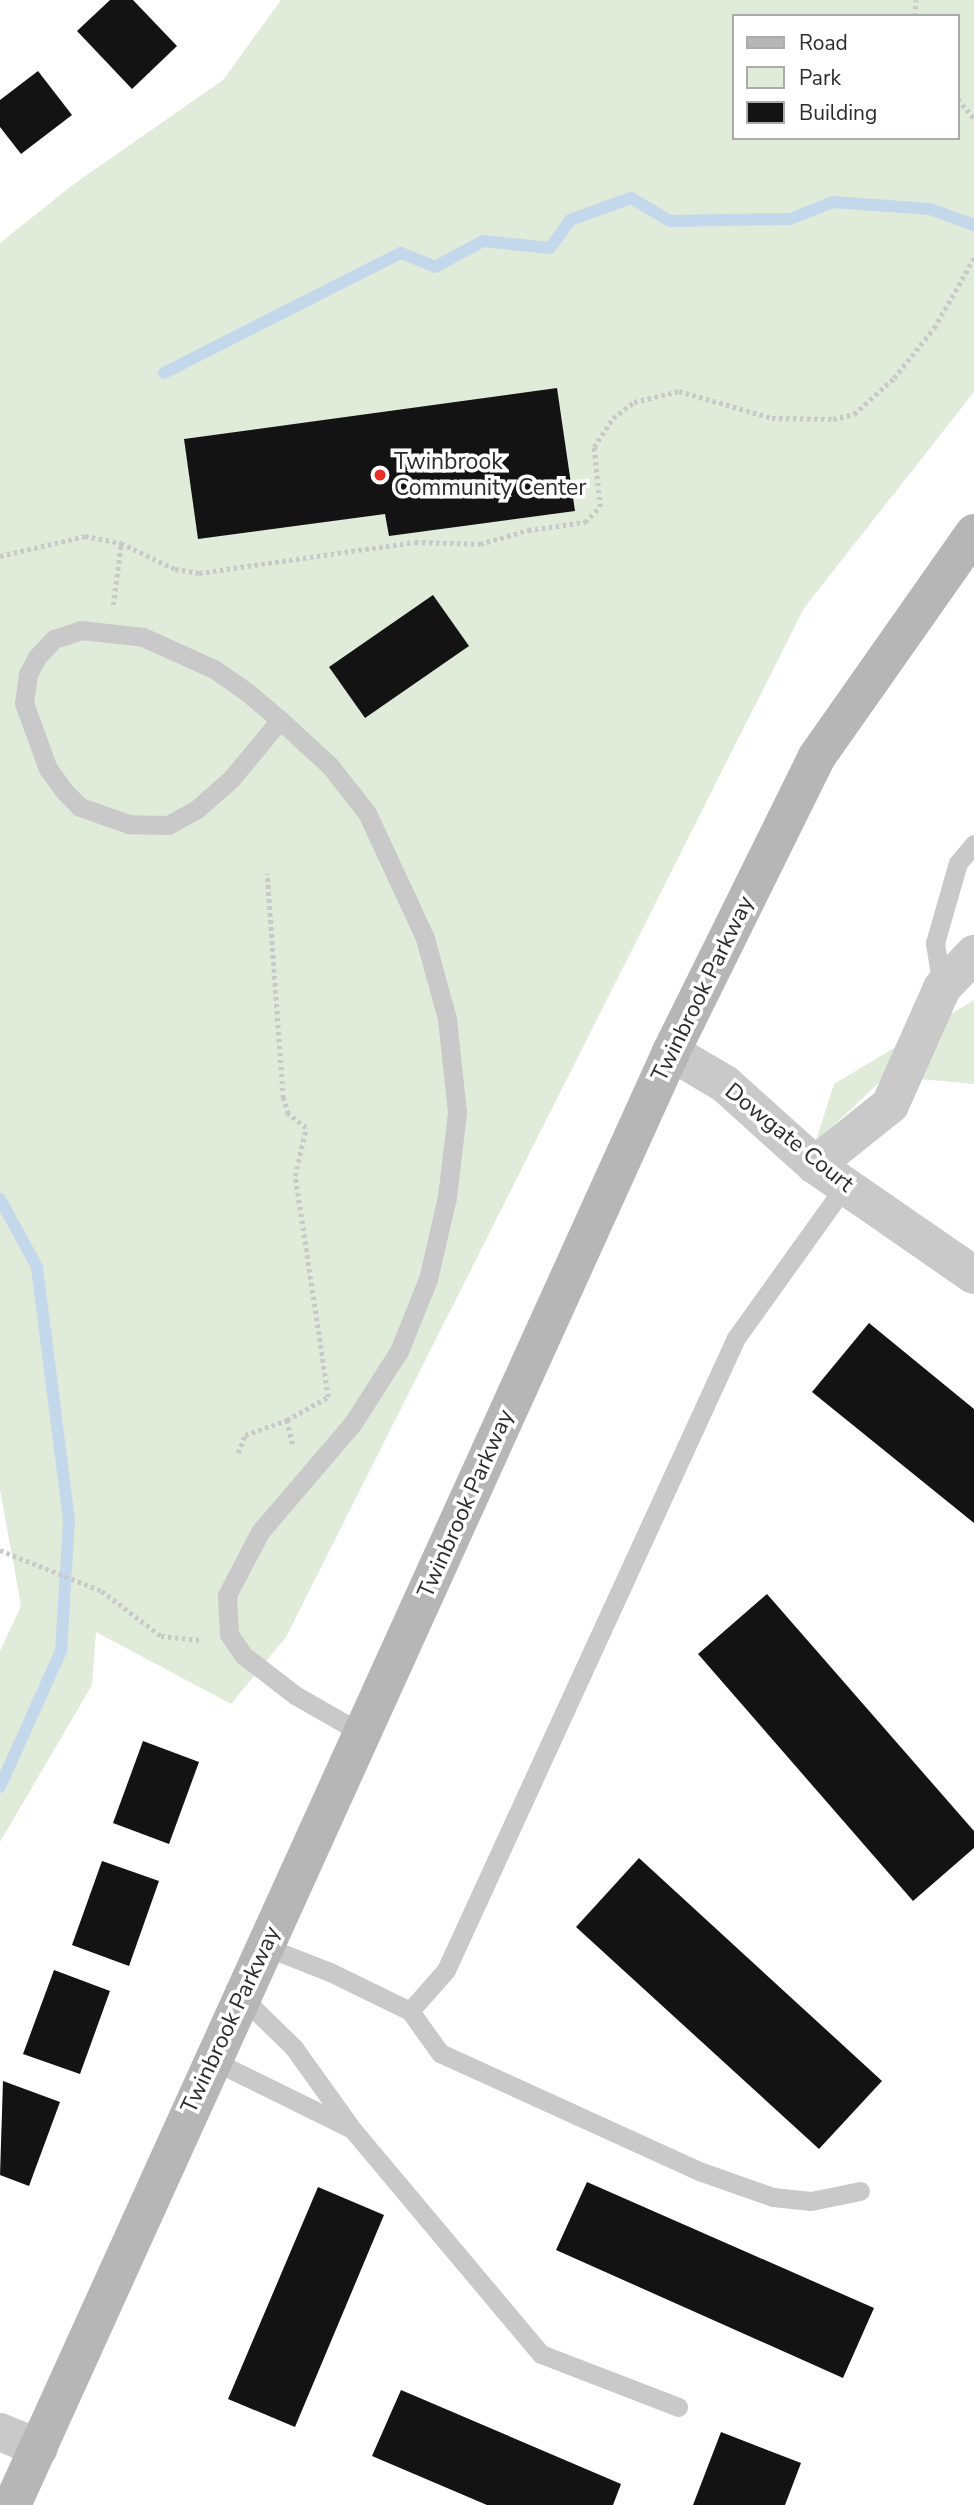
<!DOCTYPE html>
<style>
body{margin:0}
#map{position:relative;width:974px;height:2505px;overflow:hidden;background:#fff;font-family:"Nunito Sans",sans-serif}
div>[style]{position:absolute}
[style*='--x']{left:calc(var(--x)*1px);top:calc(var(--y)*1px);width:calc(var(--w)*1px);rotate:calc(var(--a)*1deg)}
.green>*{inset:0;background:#e1ebd9}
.stream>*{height:12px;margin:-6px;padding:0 6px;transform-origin:6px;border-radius:6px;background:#c4d8ec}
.building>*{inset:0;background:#131313}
.path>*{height:4.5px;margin-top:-2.25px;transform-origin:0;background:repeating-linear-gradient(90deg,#c9c9c9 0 3.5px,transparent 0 7px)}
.service>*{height:19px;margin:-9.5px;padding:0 9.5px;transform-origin:9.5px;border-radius:9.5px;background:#c9c9c9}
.minor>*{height:38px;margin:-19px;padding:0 19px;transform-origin:19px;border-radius:19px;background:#c9c9c9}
.secondary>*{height:38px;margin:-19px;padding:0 19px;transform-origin:19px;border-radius:19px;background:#b6b6b6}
.dots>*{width:19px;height:19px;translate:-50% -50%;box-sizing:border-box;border:4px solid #fff;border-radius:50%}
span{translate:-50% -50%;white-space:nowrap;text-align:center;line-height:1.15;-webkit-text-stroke:7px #fff;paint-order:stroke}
.poi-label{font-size:23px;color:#2c2c2c}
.left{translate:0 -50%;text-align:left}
.street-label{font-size:23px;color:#2c2c2c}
.legend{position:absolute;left:732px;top:14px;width:228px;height:126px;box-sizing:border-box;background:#fff;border:2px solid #ababab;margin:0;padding:9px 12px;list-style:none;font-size:21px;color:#2c2c2c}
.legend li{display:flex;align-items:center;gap:14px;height:35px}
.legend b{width:35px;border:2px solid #ababab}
</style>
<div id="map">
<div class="green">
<div style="clip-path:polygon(evenodd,281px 0,974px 0,974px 392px,804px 608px,286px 1637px,231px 1704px,96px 1632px,92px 1685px,0 1842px,0 1651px,21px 1606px,0 1489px,0 243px,74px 184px,223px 80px,281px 0,734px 16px,958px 16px,958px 138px,734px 138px,734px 16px)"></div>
<div style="clip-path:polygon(974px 1000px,974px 1084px,886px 1076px,815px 1143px,834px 1084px)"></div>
</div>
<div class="stream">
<div style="--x:164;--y:373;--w:266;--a:-26.9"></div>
<div style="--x:401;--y:253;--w:37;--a:22"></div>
<div style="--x:435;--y:267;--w:55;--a:-28.4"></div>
<div style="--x:483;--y:241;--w:67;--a:6"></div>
<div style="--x:550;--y:248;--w:34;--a:-54"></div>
<div style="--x:570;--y:220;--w:65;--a:-19.8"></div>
<div style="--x:631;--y:198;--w:45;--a:30.5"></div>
<div style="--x:670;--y:221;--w:120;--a:-1"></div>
<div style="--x:790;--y:219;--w:46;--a:-21.6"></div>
<div style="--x:833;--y:202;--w:97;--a:4.1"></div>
<div style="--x:930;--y:209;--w:47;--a:20"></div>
<div style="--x:0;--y:1199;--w:77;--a:61.4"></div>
<div style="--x:37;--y:1267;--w:255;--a:82.8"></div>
<div style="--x:69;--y:1520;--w:131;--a:93.5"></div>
<div style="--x:61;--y:1651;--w:149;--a:114.2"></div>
</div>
<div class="building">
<div style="clip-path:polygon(110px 0,133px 0,177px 46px,132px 89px,77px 31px)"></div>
<div style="clip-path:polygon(38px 71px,72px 115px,21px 154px,0 127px,0 100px)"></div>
<div style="clip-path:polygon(557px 388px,575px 511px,389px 536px,385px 514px,198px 539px,184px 439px)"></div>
<div style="clip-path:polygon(433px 595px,469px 646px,365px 718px,329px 667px)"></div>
<div style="clip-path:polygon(869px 1323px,974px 1409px,974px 1523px,812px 1392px)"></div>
<div style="clip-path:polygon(767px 1594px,974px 1831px,974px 1848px,913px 1901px,698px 1654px)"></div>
<div style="clip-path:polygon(143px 1741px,199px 1762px,169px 1844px,113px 1823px)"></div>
<div style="clip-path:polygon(639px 1858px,882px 2081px,819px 2149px,576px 1927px)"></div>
<div style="clip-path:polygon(102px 1861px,159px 1881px,129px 1966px,72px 1945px)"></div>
<div style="clip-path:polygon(54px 1970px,110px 1991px,80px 2074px,23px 2054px)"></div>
<div style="clip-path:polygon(3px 2081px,60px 2102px,29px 2186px,0 2175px)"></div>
<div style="clip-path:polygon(587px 2182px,874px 2308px,843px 2378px,556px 2250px)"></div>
<div style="clip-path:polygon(318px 2187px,384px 2215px,295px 2427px,228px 2399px)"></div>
<div style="clip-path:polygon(401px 2390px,621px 2484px,613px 2505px,487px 2505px,372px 2456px)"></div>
<div style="clip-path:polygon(721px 2432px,801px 2463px,785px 2505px,693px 2505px)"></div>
</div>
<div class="path">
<div style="--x:914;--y:16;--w:16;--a:-83"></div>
<div style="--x:958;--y:99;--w:25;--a:50"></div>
<div style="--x:0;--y:556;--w:87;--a:-13.2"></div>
<div style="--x:85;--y:536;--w:37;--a:11"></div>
<div style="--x:121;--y:543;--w:60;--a:25.7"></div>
<div style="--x:175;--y:569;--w:24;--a:9"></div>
<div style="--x:199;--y:573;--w:218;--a:-8.2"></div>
<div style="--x:415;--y:542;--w:65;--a:1.8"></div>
<div style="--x:480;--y:544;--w:50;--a:-16.3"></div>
<div style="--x:528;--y:530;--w:58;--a:-8"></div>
<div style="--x:585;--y:522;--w:21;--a:-45"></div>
<div style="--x:600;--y:507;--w:60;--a:-95.7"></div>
<div style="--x:594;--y:447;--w:35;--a:-57"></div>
<div style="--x:613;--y:418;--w:26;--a:-37"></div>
<div style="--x:634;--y:402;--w:46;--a:-13.7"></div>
<div style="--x:679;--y:391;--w:97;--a:16.2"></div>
<div style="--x:772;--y:418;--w:61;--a:0.9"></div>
<div style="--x:833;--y:419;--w:22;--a:-13"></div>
<div style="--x:854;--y:414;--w:54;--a:-42"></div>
<div style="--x:894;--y:378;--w:64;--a:-51.3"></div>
<div style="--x:934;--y:328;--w:81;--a:-60.3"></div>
<div style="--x:113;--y:605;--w:63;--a:-82.6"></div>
<div style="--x:287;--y:1420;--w:26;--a:77"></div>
<div style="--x:238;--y:1453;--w:19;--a:-69"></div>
<div style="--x:245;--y:1435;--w:45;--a:-19.7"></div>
<div style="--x:287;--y:1420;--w:47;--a:-29.3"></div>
<div style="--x:328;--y:1397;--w:223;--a:-98.5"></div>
<div style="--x:295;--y:1176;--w:49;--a:-77.1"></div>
<div style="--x:306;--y:1128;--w:23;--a:-142"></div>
<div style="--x:288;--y:1114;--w:17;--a:-107"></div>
<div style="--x:283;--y:1098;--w:225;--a:-94.1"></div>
<div style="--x:0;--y:1550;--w:110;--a:21.9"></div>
<div style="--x:102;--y:1591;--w:74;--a:37.3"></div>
<div style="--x:161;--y:1636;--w:39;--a:6"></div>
</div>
<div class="service">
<div style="--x:280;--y:720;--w:77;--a:129.7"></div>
<div style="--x:231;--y:779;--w:45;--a:138.6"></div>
<div style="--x:197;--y:809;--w:33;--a:151"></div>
<div style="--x:168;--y:825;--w:39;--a:-179"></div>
<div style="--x:129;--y:824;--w:52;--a:-160.9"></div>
<div style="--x:80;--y:807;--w:21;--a:-135"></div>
<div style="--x:65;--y:792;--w:29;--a:-126"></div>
<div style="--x:48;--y:769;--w:70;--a:-110"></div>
<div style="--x:24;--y:703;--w:29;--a:-82"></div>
<div style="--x:28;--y:674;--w:19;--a:-62"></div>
<div style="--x:37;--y:657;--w:25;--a:-47"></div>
<div style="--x:54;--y:639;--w:28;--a:-18"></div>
<div style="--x:81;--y:630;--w:62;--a:6.4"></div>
<div style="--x:143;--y:637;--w:78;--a:24.3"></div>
<div style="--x:214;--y:669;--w:40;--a:34.9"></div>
<div style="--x:247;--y:692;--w:43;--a:40.3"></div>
<div style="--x:280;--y:720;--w:68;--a:42.6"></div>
<div style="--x:330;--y:766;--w:60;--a:51.8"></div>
<div style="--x:367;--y:813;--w:138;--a:65.1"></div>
<div style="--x:425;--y:938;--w:84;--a:74.8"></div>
<div style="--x:447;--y:1019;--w:95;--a:83.9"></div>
<div style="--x:457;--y:1113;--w:85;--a:96.8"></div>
<div style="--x:447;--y:1197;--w:84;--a:103"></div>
<div style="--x:428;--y:1279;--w:78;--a:111.9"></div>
<div style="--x:399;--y:1351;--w:85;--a:122.6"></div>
<div style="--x:353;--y:1423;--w:143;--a:130.5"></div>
<div style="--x:260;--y:1532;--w:71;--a:117.6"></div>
<div style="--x:227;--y:1595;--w:39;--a:87"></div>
<div style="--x:229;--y:1634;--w:25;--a:56"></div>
<div style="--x:243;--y:1655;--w:66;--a:37.6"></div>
<div style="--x:295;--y:1695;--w:78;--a:29.8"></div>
<div style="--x:942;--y:988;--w:46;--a:-98.8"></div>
<div style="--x:935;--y:943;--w:83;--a:-74"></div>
<div style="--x:958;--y:863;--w:25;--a:-50"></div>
<div style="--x:266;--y:1947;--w:69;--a:21.3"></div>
<div style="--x:330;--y:1972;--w:89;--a:26"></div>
<div style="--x:410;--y:2011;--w:55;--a:-48.7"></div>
<div style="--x:446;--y:1970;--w:695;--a:-65.35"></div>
<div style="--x:736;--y:1338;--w:187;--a:-54.4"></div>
<div style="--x:242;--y:1997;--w:73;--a:44.4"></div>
<div style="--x:294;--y:2048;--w:100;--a:54.4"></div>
<div style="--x:352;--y:2129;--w:294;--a:50"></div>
<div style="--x:541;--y:2354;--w:147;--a:21.1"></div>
<div style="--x:410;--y:2011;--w:52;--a:54.5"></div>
<div style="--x:440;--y:2053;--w:285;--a:24.5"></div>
<div style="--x:699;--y:2171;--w:78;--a:19.4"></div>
<div style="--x:773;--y:2197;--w:38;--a:6"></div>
<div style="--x:811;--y:2201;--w:50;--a:-11.5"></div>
<div style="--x:212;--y:2060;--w:152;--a:26.2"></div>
</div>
<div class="minor">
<div style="--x:671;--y:1052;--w:63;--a:30.7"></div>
<div style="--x:725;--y:1084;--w:121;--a:42"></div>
<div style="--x:815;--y:1165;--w:193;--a:34.7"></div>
<div style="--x:815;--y:1165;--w:96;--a:-38.7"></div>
<div style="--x:890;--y:1105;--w:128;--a:-66"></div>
<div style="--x:942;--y:988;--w:47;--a:-46.7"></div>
<div style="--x:0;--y:2432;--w:42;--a:22.3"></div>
</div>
<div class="secondary">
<div style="--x:12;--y:2505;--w:1595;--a:-65.6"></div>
<div style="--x:671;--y:1052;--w:328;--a:-63.7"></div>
<div style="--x:816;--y:758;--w:275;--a:-54.9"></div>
</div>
<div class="dots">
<div style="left:380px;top:475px;background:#eb2e27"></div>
</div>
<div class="poi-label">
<span class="left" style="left:394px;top:475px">Twinbrook<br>Community Center</span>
</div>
<div class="street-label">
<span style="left:703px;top:989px;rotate:-64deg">Twinbrook Parkway</span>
<span style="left:789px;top:1138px;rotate:39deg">Dowgate Court</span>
<span style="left:466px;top:1504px;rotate:-66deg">Twinbrook Parkway</span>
<span style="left:231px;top:2020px;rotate:-65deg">Twinbrook Parkway</span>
</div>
<ul class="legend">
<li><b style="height:9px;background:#b6b6b6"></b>Road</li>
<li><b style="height:19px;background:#e1ebd9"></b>Park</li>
<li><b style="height:19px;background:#131313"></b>Building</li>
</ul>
</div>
